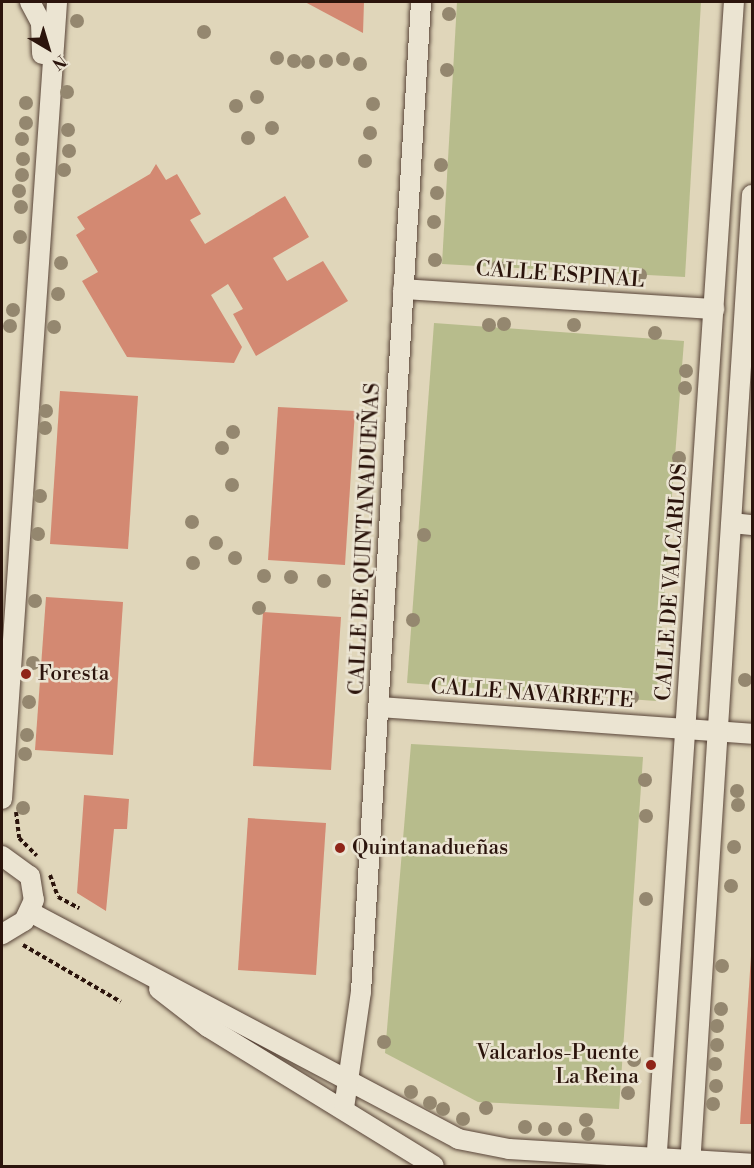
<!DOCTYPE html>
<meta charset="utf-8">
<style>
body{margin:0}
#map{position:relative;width:754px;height:1168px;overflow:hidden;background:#e0d6ba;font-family:"Libre Bodoni",serif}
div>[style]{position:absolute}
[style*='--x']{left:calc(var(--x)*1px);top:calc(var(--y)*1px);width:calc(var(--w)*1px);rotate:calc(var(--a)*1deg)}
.green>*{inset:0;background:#b7bc8c}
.building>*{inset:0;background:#d38972}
.path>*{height:4px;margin-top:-2px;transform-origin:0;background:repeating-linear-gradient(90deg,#2b140c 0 4.5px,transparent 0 7.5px)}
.roads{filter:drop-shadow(0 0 2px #584438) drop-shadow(0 0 2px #584438)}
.minor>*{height:20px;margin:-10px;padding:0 10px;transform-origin:10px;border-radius:10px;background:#ebe4d2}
.trees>*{width:14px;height:14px;margin:-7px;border-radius:50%;background:#94876f}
.dots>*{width:16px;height:16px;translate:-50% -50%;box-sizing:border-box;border:3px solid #ebe4d2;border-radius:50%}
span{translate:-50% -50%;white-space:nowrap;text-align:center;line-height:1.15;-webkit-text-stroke:5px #ebe4d2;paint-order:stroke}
.street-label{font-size:21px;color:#2b140c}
.poi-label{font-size:21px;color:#2b140c}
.left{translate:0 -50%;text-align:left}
.right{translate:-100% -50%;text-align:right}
.frame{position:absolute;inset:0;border:3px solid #2b140c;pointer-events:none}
.north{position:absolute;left:18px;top:18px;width:60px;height:60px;-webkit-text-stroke:4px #ebe4d2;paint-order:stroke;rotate:142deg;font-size:16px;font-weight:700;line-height:24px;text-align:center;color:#2b140c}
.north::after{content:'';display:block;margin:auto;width:21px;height:27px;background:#2b140c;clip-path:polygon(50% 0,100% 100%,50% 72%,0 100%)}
</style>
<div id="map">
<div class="green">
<div style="clip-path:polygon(457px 2px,701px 2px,685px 277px,442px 264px)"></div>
<div style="clip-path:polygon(434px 323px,684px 341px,656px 701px,407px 683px)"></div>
<div style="clip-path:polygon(411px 744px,643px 757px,619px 1109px,478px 1102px,385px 1053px)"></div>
</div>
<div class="building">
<div style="clip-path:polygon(305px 2px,364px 2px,363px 33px)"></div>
<div style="clip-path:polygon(156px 164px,166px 180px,177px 174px,201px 214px,190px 220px,205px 244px,285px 196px,309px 237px,273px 258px,287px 281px,323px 261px,348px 301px,256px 356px,233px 314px,243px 309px,228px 284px,211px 295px,242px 347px,234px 363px,127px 357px,82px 281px,98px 272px,76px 235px,85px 229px,77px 217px,150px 174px)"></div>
<div style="clip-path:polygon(60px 391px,138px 396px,128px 549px,50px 544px)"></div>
<div style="clip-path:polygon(278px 407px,355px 411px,345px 565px,268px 560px)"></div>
<div style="clip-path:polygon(46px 597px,123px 602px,113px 755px,35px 750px)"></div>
<div style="clip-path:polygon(263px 612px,341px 617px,331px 770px,253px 766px)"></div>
<div style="clip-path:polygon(84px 795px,129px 799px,127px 829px,114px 829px,106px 911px,77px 893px)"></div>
<div style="clip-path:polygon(248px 818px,326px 823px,316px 975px,238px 970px)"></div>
<div style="clip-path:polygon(751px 956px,752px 956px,752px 1124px,740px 1124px)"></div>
</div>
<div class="path">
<div style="--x:16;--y:812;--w:26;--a:83"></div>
<div style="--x:19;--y:838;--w:25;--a:45"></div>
<div style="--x:50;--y:875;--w:23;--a:70"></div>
<div style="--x:58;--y:897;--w:24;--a:28"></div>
<div style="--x:23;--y:945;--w:113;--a:30.2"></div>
</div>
<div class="roads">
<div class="minor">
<div style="--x:30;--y:2;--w:24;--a:62"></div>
<div style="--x:41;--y:23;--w:31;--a:88"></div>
<div style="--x:403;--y:289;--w:312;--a:3.7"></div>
<div style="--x:732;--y:523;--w:20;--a:6"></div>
<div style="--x:379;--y:707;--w:374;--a:4.1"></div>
<div style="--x:2;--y:799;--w:799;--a:-86.05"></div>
<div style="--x:2;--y:856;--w:34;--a:36"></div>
<div style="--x:30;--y:876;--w:24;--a:81"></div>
<div style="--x:34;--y:900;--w:23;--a:115"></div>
<div style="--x:24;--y:921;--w:26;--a:149"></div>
<div style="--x:30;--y:912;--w:484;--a:27.9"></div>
<div style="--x:458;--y:1139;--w:52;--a:11.1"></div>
<div style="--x:509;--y:1149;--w:243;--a:3.5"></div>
<div style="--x:159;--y:989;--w:62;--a:37.8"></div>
<div style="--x:208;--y:1027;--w:265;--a:31.6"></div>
<div style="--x:344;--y:1108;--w:117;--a:-81.7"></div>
<div style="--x:361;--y:992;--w:992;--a:-86.53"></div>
<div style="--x:656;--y:1166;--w:1167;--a:-86.17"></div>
<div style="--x:690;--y:1166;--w:973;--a:-86.35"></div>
</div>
</div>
<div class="trees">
<div style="left:449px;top:14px"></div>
<div style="left:77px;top:21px"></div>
<div style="left:204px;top:32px"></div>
<div style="left:277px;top:58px"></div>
<div style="left:343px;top:59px"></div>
<div style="left:294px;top:61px"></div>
<div style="left:326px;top:61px"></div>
<div style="left:308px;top:62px"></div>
<div style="left:360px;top:64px"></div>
<div style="left:447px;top:70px"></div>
<div style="left:67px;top:92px"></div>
<div style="left:257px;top:97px"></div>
<div style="left:26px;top:103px"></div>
<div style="left:373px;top:104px"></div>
<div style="left:236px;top:106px"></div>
<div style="left:26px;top:123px"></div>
<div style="left:272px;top:128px"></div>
<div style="left:68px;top:130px"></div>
<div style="left:370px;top:133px"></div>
<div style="left:248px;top:138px"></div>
<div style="left:22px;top:139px"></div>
<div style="left:69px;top:151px"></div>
<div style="left:23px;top:159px"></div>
<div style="left:365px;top:161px"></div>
<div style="left:441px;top:165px"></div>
<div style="left:64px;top:170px"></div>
<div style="left:22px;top:175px"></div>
<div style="left:19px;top:191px"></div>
<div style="left:437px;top:193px"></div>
<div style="left:21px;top:207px"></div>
<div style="left:434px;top:222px"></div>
<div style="left:20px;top:237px"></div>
<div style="left:435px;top:260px"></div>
<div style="left:61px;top:263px"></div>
<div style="left:498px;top:267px"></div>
<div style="left:640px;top:275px"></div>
<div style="left:58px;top:294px"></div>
<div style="left:13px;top:310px"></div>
<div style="left:504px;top:324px"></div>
<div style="left:489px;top:325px"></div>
<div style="left:574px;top:325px"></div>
<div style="left:10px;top:326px"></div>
<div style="left:54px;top:327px"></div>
<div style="left:655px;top:333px"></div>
<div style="left:686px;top:371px"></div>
<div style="left:685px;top:388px"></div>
<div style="left:46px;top:411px"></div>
<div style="left:45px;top:428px"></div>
<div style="left:233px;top:432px"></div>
<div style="left:222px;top:448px"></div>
<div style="left:679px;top:458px"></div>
<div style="left:232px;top:485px"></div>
<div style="left:40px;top:496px"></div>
<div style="left:192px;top:522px"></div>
<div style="left:38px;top:534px"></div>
<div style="left:424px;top:535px"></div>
<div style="left:216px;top:543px"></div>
<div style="left:235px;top:558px"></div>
<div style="left:193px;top:563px"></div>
<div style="left:264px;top:576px"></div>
<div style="left:291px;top:577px"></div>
<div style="left:324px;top:581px"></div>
<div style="left:35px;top:601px"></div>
<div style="left:259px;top:608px"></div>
<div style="left:413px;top:620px"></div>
<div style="left:33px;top:663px"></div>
<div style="left:745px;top:680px"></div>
<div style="left:594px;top:694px"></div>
<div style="left:632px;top:697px"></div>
<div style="left:29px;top:702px"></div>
<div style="left:27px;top:735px"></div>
<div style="left:25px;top:754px"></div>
<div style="left:645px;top:780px"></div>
<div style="left:737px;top:791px"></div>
<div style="left:738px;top:805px"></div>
<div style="left:23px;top:808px"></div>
<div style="left:646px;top:816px"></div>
<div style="left:734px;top:847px"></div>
<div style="left:731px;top:886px"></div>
<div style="left:646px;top:899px"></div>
<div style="left:722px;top:966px"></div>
<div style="left:721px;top:1009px"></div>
<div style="left:717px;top:1026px"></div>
<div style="left:384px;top:1042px"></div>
<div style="left:717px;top:1045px"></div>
<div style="left:634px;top:1060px"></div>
<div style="left:715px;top:1064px"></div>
<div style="left:716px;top:1086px"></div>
<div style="left:411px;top:1092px"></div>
<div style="left:628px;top:1093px"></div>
<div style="left:430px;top:1103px"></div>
<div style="left:713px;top:1104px"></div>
<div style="left:486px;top:1108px"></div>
<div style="left:443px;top:1109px"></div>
<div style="left:463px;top:1119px"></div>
<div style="left:586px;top:1120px"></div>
<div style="left:525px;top:1127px"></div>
<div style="left:545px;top:1129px"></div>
<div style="left:565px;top:1129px"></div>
<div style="left:588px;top:1134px"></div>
</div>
<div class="dots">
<div style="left:26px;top:674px;background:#8f2418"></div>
<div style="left:340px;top:848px;background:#8f2418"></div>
<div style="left:651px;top:1065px;background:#8f2418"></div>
</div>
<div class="street-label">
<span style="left:560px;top:275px;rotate:4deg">CALLE ESPINAL</span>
<span style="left:365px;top:539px;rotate:-87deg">CALLE DE QUINTANADUEÑAS</span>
<span style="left:672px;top:582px;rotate:-86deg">CALLE DE VALCARLOS</span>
<span style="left:532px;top:694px;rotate:4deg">CALLE NAVARRETE</span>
</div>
<div class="poi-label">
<span class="left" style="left:38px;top:674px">Foresta</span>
<span class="left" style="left:352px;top:848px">Quintanadueñas</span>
<span class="right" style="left:639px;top:1065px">Valcarlos-Puente<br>La Reina</span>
</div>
<div class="frame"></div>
<div class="north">N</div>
</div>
